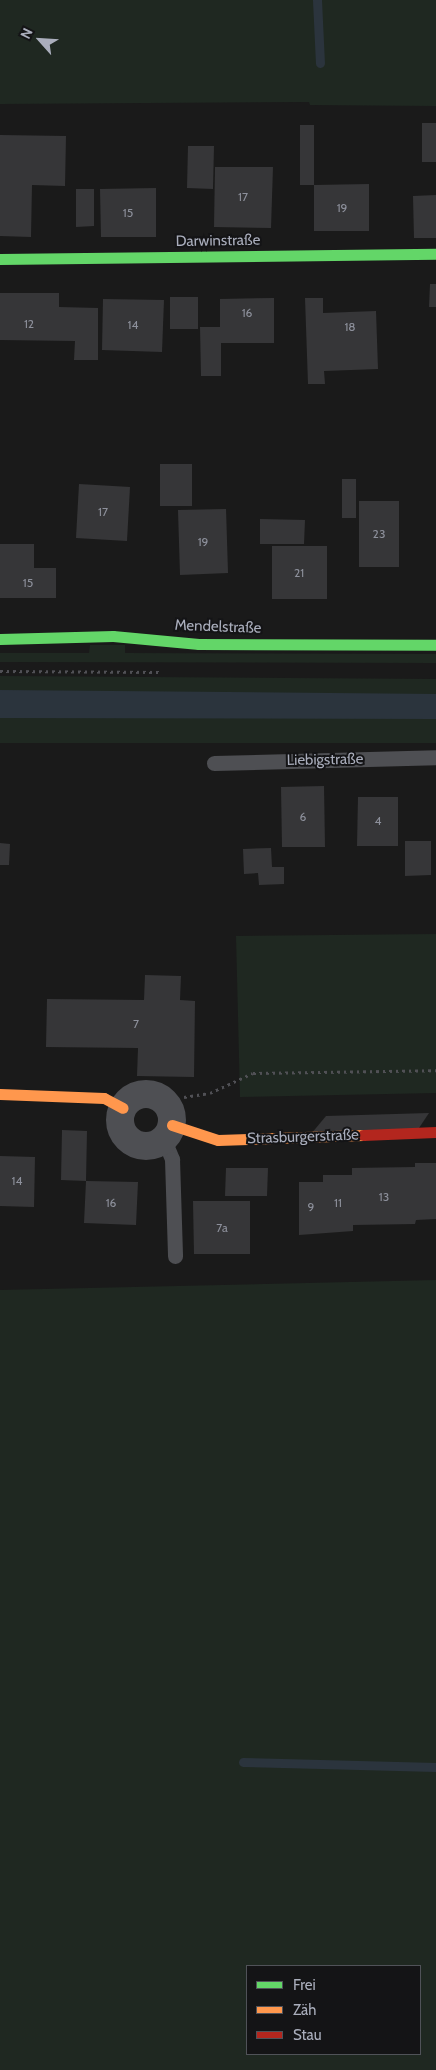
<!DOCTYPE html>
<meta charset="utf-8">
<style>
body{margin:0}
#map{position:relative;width:436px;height:2070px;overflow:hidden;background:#1a1a1a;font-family:Cabin,sans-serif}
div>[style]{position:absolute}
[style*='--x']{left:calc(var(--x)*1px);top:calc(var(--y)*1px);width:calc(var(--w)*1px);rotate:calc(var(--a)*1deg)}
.green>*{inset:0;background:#1f2821}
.water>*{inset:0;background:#2b343d}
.stream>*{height:9px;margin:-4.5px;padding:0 4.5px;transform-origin:4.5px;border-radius:4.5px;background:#2b343d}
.building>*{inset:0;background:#363638}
.path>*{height:3px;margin-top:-1.5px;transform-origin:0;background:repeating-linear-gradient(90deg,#505055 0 2.5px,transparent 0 6.5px)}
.lane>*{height:15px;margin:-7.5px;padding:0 7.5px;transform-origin:7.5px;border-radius:7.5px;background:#4e4f53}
.street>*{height:28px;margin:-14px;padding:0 14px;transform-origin:14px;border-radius:14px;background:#4e4f53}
.street>.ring{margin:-14px;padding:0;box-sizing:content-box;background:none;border:28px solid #4e4f53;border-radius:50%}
.fast>*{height:11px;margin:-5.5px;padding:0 5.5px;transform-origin:5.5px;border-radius:5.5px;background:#63d668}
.slow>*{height:11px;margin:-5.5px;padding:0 5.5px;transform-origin:5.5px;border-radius:5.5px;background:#ff974d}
.jam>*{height:11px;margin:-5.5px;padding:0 5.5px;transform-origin:5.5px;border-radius:5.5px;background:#b3261e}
span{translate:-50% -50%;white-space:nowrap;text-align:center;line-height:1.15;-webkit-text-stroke:4px #141416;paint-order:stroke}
.number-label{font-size:12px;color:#8d909b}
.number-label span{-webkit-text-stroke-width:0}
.street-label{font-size:15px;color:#aaaebc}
.legend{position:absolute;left:246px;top:1965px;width:175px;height:90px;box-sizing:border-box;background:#141416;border:1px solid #505258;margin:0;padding:6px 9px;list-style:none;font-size:15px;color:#aaaebc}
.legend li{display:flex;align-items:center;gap:10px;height:25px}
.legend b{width:25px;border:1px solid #505258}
.north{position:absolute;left:15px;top:15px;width:50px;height:50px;-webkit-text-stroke:4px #141416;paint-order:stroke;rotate:296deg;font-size:14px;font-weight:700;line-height:20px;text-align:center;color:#aaaebc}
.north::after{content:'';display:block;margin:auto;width:18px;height:22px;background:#aaaebc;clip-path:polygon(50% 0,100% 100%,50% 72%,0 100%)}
</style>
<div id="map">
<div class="green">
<div style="clip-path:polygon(0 0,436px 0,436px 106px,310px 105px,309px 102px,0 104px)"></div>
<div style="clip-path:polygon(90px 645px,125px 645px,125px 653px,436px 654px,436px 663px,0 662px,0 653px,89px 653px)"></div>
<div style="clip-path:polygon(0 676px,436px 679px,436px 743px,0 743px)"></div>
<div style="clip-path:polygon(436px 934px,436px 1093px,240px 1097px,236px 936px)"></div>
<div style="clip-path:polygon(evenodd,436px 1280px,436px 2070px,0 2070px,0 1290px,436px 1280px,247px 1966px,420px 1966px,420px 2054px,247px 2054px,247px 1966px)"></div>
</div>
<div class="water">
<div style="clip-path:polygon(0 690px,436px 694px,436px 719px,0 718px)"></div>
</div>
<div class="stream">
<div style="--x:317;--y:0;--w:63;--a:87.3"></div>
<div style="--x:243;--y:1762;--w:193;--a:1.5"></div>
</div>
<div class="building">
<div style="clip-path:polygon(422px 123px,436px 123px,436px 162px,422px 162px)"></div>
<div style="clip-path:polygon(300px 125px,314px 125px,314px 185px,300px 185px)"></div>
<div style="clip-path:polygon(0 135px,66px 136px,65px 186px,32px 185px,31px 237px,0 236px)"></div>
<div style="clip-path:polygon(188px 146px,214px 146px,213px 189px,187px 188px)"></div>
<div style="clip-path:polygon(215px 167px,273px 167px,271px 228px,214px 227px)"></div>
<div style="clip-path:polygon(369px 184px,369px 231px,314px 231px,314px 185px)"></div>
<div style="clip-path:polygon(156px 188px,156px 237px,101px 237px,100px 189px)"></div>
<div style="clip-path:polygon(76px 189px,94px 189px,94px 226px,76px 227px)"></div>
<div style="clip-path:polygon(436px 195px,436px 238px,414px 238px,413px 196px)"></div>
<div style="clip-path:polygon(430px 284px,436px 284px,436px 307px,429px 307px)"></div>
<div style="clip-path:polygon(0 293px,59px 293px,59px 307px,98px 308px,98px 360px,74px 360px,75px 341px,0 340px)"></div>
<div style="clip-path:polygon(170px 297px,198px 297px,198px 329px,170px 329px)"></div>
<div style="clip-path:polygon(274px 298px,274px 343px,221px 343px,221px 376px,201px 376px,200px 327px,220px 327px,220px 299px)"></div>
<div style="clip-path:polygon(305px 298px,323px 298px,323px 313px,376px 311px,378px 369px,324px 371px,325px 384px,308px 384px)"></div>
<div style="clip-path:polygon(103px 299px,164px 300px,162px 352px,102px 350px)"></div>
<div style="clip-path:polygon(160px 464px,192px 464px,192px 506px,160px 506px)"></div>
<div style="clip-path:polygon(342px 479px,356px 479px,356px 518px,342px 518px)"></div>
<div style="clip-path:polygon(79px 484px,130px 487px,127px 541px,76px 538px)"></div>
<div style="clip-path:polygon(359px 501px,399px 501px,399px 567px,359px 567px)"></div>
<div style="clip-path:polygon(226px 509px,228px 573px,180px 575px,178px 510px)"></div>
<div style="clip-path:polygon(260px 519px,305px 520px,304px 544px,260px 544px)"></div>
<div style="clip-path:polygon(0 544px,34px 544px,34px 568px,56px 568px,56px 598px,0 598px)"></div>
<div style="clip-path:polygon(272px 546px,327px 546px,327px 599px,272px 599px)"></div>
<div style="clip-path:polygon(324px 786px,325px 847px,282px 847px,281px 787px)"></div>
<div style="clip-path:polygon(358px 797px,398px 797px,398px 846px,357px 846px)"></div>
<div style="clip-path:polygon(405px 841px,431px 841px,431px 875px,405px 876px)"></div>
<div style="clip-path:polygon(0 843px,10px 844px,9px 865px,0 865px)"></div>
<div style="clip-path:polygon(271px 848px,272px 867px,284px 867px,284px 884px,259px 885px,258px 873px,244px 874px,243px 849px)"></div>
<div style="clip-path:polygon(145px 975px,181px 976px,180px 1000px,195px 1001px,194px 1077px,137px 1076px,138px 1048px,46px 1047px,47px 999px,144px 1000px)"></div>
<div style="clip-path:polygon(429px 1113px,417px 1131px,311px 1134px,326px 1116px)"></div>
<div style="clip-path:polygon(62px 1130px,87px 1131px,86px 1181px,138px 1182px,136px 1225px,84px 1223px,86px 1181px,61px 1180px)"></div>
<div style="clip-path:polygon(0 1156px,35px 1157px,34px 1207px,0 1206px)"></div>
<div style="clip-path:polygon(415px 1163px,436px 1163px,436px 1219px,416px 1220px,415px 1224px,353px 1225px,353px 1231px,299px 1235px,299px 1182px,323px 1182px,323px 1175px,352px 1175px,352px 1168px,415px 1167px)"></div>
<div style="clip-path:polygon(226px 1168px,268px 1168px,267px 1196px,225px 1196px)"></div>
<div style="clip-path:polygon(193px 1201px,250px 1201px,250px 1254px,194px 1254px)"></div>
</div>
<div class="path">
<div style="--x:0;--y:671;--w:159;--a:0.4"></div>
<div style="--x:184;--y:1097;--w:26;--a:-9"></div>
<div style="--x:210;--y:1093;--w:47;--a:-24.9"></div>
<div style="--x:253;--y:1073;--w:183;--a:-0.9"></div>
</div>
<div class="lane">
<div style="--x:214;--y:763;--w:222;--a:-1.5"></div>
<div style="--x:164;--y:1140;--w:21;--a:67"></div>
<div style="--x:172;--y:1159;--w:97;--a:88.2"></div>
</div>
<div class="street">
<div class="ring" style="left:120px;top:1094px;width:24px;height:24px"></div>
</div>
<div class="fast">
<div style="--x:0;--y:259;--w:436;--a:-0.7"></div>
<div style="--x:0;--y:639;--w:113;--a:-1.5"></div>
<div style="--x:113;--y:636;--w:86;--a:5.3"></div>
<div style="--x:199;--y:644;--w:237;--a:0.2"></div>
</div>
<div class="slow">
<div style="--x:0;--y:1094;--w:104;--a:2.2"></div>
<div style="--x:104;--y:1098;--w:21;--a:28"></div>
<div style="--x:172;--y:1125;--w:48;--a:18.1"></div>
<div style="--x:218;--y:1140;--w:145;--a:-2"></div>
</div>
<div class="jam">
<div style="--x:363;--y:1135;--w:73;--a:-2.4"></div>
</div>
<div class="number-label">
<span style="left:243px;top:197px">17</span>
<span style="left:342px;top:208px">19</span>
<span style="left:128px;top:213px">15</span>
<span style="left:247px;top:313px">16</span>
<span style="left:29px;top:324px">12</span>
<span style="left:133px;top:325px">14</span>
<span style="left:350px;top:327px">18</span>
<span style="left:103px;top:512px">17</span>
<span style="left:379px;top:534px">23</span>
<span style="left:203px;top:542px">19</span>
<span style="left:299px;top:573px">21</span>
<span style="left:28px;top:583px">15</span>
<span style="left:303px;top:817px">6</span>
<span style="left:378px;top:821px">4</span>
<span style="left:136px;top:1024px">7</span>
<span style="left:17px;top:1181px">14</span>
<span style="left:384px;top:1197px">13</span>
<span style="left:111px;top:1203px">16</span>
<span style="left:338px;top:1203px">11</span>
<span style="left:311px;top:1207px">9</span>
<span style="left:222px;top:1228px">7a</span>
</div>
<div class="street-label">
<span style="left:218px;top:241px;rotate:-1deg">Darwinstraße</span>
<span style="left:218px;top:627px;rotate:2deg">Mendelstraße</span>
<span style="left:325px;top:760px;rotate:-1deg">Liebigstraße</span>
<span style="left:303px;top:1137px;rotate:-2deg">Strasburgerstraße</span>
</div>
<ul class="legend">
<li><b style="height:6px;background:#63d668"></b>Frei</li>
<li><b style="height:6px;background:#ff974d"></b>Zäh</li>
<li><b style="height:6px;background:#b3261e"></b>Stau</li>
</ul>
<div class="north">N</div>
</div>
